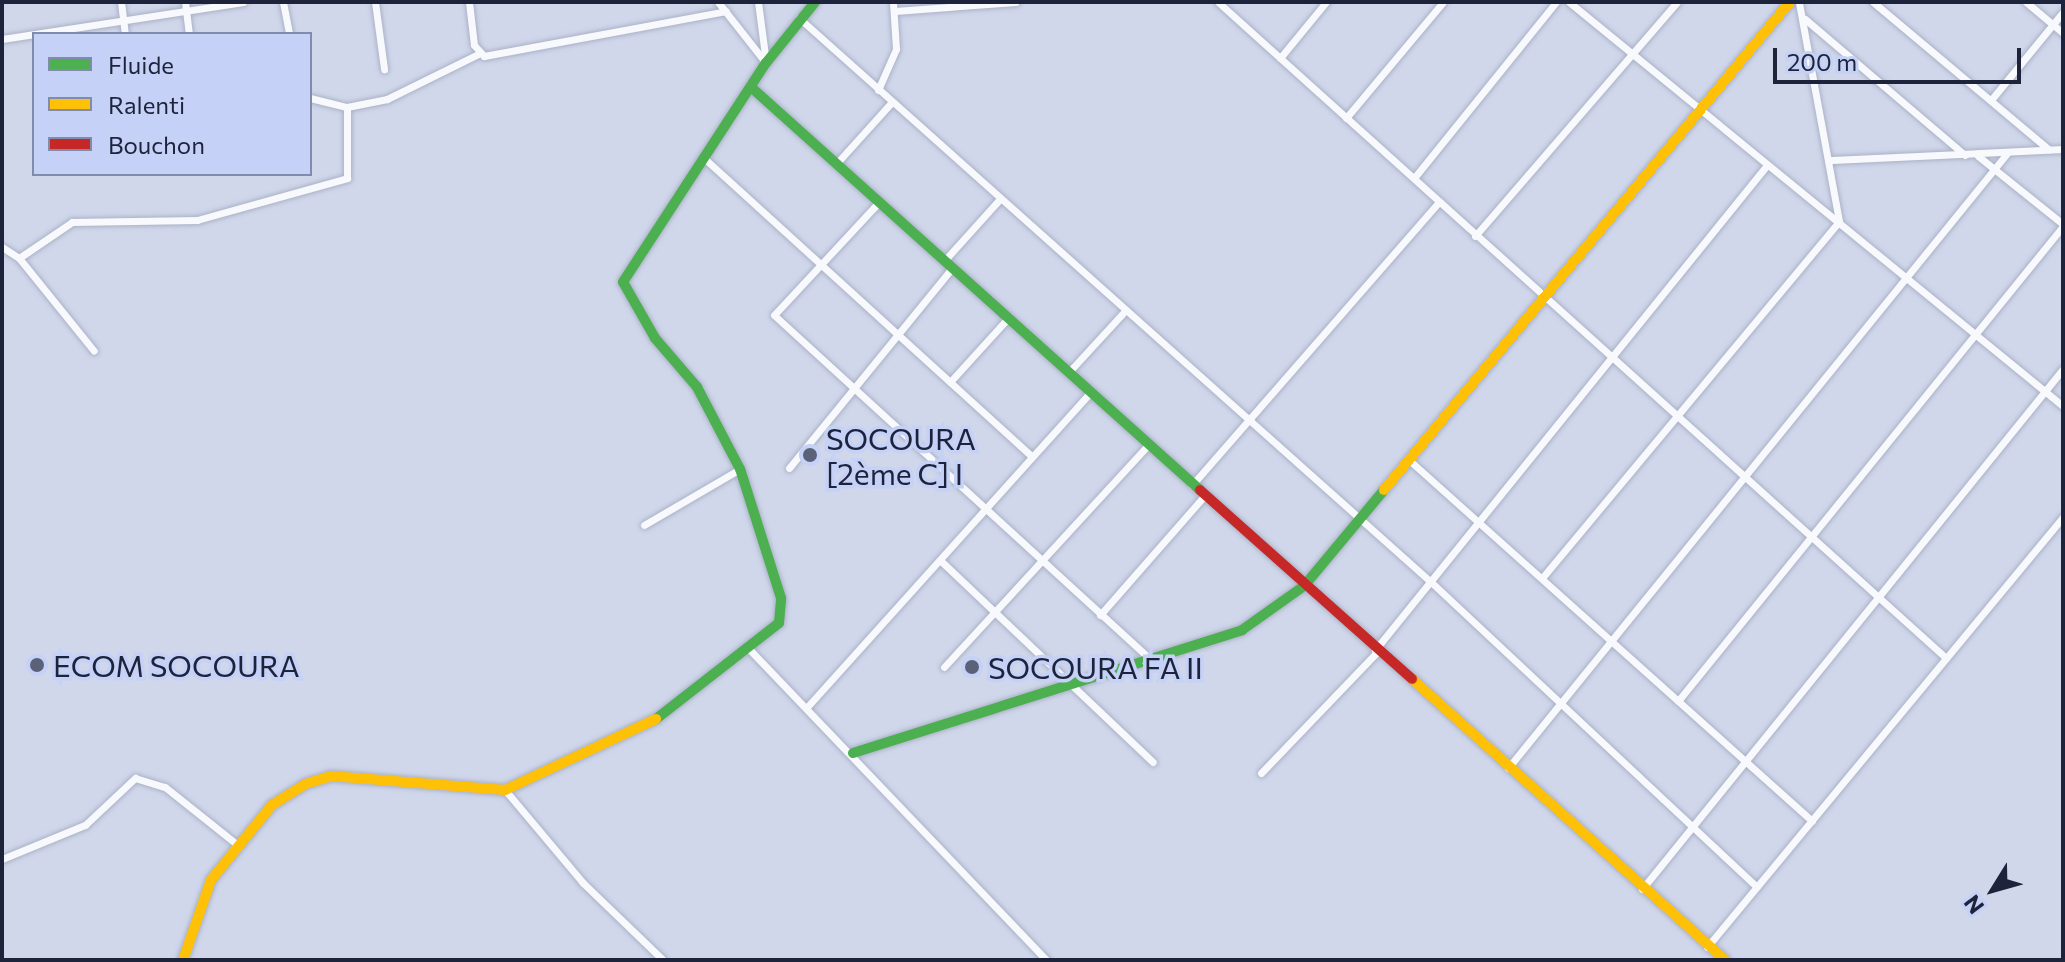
<!DOCTYPE html>
<meta charset="utf-8">
<style>
body{margin:0}
#map{position:relative;width:2065px;height:962px;overflow:hidden;background:#d0d7eb;font-family:Commissioner,sans-serif}
div>[style]{position:absolute}
[style*='--x']{left:calc(var(--x)*1px);top:calc(var(--y)*1px);width:calc(var(--w)*1px);rotate:calc(var(--a)*1deg)}
.roads{filter:drop-shadow(0 0 2px #abb2c6) drop-shadow(0 0 2px #abb2c6)}
.street>*{height:7px;margin:-3.5px;padding:0 3.5px;transform-origin:3.5px;border-radius:3.5px;background:#f8f9fc}
.fast>*{height:10px;margin:-5px;padding:0 5px;transform-origin:5px;border-radius:5px;background:#4caf50}
.slow>*{height:10px;margin:-5px;padding:0 5px;transform-origin:5px;border-radius:5px;background:#ffc107}
.jam>*{height:10px;margin:-5px;padding:0 5px;transform-origin:5px;border-radius:5px;background:#c62828}
.dots>*{width:22px;height:22px;translate:-50% -50%;box-sizing:border-box;border:4px solid #c5d1f6;border-radius:50%}
span{translate:-50% -50%;white-space:nowrap;text-align:center;line-height:1.15;-webkit-text-stroke:7px #c5d1f6;paint-order:stroke}
.poi-label{font-size:30px;color:#1c233a}
.left{translate:0 -50%;text-align:left}
.frame{position:absolute;inset:0;border:4px solid #1c233a;pointer-events:none}
.legend{position:absolute;left:32px;top:32px;width:280px;height:144px;box-sizing:border-box;background:#c5d1f6;border:2px solid #818bab;margin:0;padding:10px 14px;list-style:none;font-size:24px;color:#1c233a}
.legend li{display:flex;align-items:center;gap:16px;height:40px}
.legend b{width:40px;border:2px solid #818bab}
.north{position:absolute;left:1953px;top:850px;width:80px;height:80px;-webkit-text-stroke:6px #c5d1f6;paint-order:stroke;rotate:233deg;font-size:22px;font-weight:700;line-height:32px;text-align:center;color:#1c233a}
.north::after{content:'';display:block;margin:auto;width:28px;height:36px;background:#1c233a;clip-path:polygon(50% 0,100% 100%,50% 72%,0 100%)}
.scale{position:absolute;left:1773px;top:48px;width:248px;height:36px;box-sizing:border-box;border:4px solid #1c233a;border-top:0;padding-left:10px;font-size:24px;line-height:28px;white-space:nowrap;color:#1c233a;-webkit-text-stroke:6px #c5d1f6;paint-order:stroke}
</style>
<div id="map">
<div class="roads">
<div class="street">
<div style="--x:121;--y:2;--w:32;--a:83"></div>
<div style="--x:185;--y:2;--w:32;--a:83"></div>
<div style="--x:283;--y:2;--w:33;--a:79"></div>
<div style="--x:375;--y:2;--w:68;--a:82.3"></div>
<div style="--x:469;--y:2;--w:43;--a:83.4"></div>
<div style="--x:474;--y:45;--w:15;--a:48"></div>
<div style="--x:484;--y:56;--w:246;--a:-10.5"></div>
<div style="--x:718;--y:2;--w:78;--a:51.8"></div>
<div style="--x:758;--y:2;--w:62;--a:82.5"></div>
<div style="--x:1218;--y:2;--w:980;--a:42.02"></div>
<div style="--x:1569;--y:2;--w:638;--a:39.28"></div>
<div style="--x:1873;--y:2;--w:229;--a:40"></div>
<div style="--x:2026;--y:2;--w:48;--a:40"></div>
<div style="--x:895;--y:11;--w:121;--a:-4.3"></div>
<div style="--x:799;--y:18;--w:847;--a:41.75"></div>
<div style="--x:1431;--y:582;--w:446;--a:43.1"></div>
<div style="--x:1805;--y:19;--w:210;--a:40.4"></div>
<div style="--x:2;--y:39;--w:244;--a:-8.7"></div>
<div style="--x:1280;--y:58;--w:72;--a:-50.6"></div>
<div style="--x:878;--y:90;--w:45;--a:-66.3"></div>
<div style="--x:896;--y:49;--w:47;--a:-93.7"></div>
<div style="--x:310;--y:98;--w:38;--a:14"></div>
<div style="--x:347;--y:107;--w:41;--a:-11.3"></div>
<div style="--x:387;--y:99;--w:102;--a:-26.3"></div>
<div style="--x:1991;--y:100;--w:114;--a:-50.7"></div>
<div style="--x:1346;--y:118;--w:151;--a:-50.1"></div>
<div style="--x:1978;--y:156;--w:109;--a:38.7"></div>
<div style="--x:705;--y:159;--w:440;--a:42.3"></div>
<div style="--x:1832;--y:160;--w:231;--a:-2.7"></div>
<div style="--x:836;--y:164;--w:82;--a:-48"></div>
<div style="--x:1414;--y:178;--w:226;--a:-51.1"></div>
<div style="--x:879;--y:202;--w:154;--a:132.9"></div>
<div style="--x:774;--y:315;--w:508;--a:42.45"></div>
<div style="--x:1475;--y:236;--w:309;--a:-49.2"></div>
<div style="--x:2;--y:247;--w:20;--a:33"></div>
<div style="--x:19;--y:258;--w:119;--a:51.1"></div>
<div style="--x:19;--y:258;--w:64;--a:-34.2"></div>
<div style="--x:72;--y:222;--w:125;--a:-0.9"></div>
<div style="--x:197;--y:220;--w:156;--a:-15.6"></div>
<div style="--x:347;--y:178;--w:71;--a:-90"></div>
<div style="--x:944;--y:261;--w:82;--a:-48"></div>
<div style="--x:1068;--y:373;--w:81;--a:-47.5"></div>
<div style="--x:950;--y:382;--w:86;--a:-47.8"></div>
<div style="--x:1409;--y:460;--w:541;--a:41.85"></div>
<div style="--x:789;--y:468;--w:258;--a:-50.8"></div>
<div style="--x:1192;--y:485;--w:376;--a:-48.9"></div>
<div style="--x:644;--y:525;--w:111;--a:-30.3"></div>
<div style="--x:941;--y:561;--w:292;--a:43.5"></div>
<div style="--x:1542;--y:578;--w:464;--a:-50.2"></div>
<div style="--x:1839;--y:221;--w:223;--a:-100.4"></div>
<div style="--x:1100;--y:615;--w:158;--a:-48.8"></div>
<div style="--x:1375;--y:650;--w:624;--a:-51.05"></div>
<div style="--x:751;--y:651;--w:427;--a:46.3"></div>
<div style="--x:944;--y:667;--w:301;--a:-47.4"></div>
<div style="--x:1678;--y:701;--w:611;--a:-50.97"></div>
<div style="--x:808;--y:706;--w:421;--a:-48"></div>
<div style="--x:1508;--y:768;--w:793;--a:-50.93"></div>
<div style="--x:1261;--y:773;--w:168;--a:-46.2"></div>
<div style="--x:505;--y:790;--w:121;--a:50"></div>
<div style="--x:583;--y:883;--w:111;--a:43.9"></div>
<div style="--x:2;--y:859;--w:90;--a:-22.3"></div>
<div style="--x:85;--y:825;--w:69;--a:-43.2"></div>
<div style="--x:135;--y:778;--w:31;--a:17"></div>
<div style="--x:165;--y:787;--w:95;--a:38.6"></div>
<div style="--x:1642;--y:889;--w:669;--a:-51.01"></div>
<div style="--x:1707;--y:947;--w:558;--a:-50.38"></div>
</div>
<div class="fast">
<div style="--x:752;--y:88;--w:602;--a:41.9"></div>
<div style="--x:656;--y:719;--w:156;--a:-38"></div>
<div style="--x:779;--y:623;--w:25;--a:-85"></div>
<div style="--x:781;--y:598;--w:135;--a:-107.6"></div>
<div style="--x:740;--y:469;--w:93;--a:-117.7"></div>
<div style="--x:697;--y:387;--w:65;--a:-130.6"></div>
<div style="--x:655;--y:338;--w:64;--a:-119.7"></div>
<div style="--x:623;--y:282;--w:262;--a:-56.9"></div>
<div style="--x:766;--y:63;--w:78;--a:-51.2"></div>
<div style="--x:853;--y:753;--w:408;--a:-17.5"></div>
<div style="--x:1242;--y:630;--w:76;--a:-35.4"></div>
<div style="--x:1304;--y:586;--w:125;--a:-50.2"></div>
</div>
<div class="slow">
<div style="--x:1384;--y:490;--w:635;--a:-50.24"></div>
<div style="--x:1412;--y:679;--w:421;--a:41.9"></div>
<div style="--x:183;--y:960;--w:85;--a:-70.7"></div>
<div style="--x:211;--y:880;--w:97;--a:-50.9"></div>
<div style="--x:272;--y:805;--w:39;--a:-32"></div>
<div style="--x:305;--y:784;--w:27;--a:-17"></div>
<div style="--x:331;--y:776;--w:175;--a:4.6"></div>
<div style="--x:505;--y:790;--w:167;--a:-25.2"></div>
</div>
<div class="jam">
<div style="--x:1200;--y:490;--w:284;--a:41.7"></div>
</div>
</div>
<div class="dots">
<div style="left:810px;top:455px;background:#5b6278"></div>
<div style="left:37px;top:665px;background:#5b6278"></div>
<div style="left:972px;top:667px;background:#5b6278"></div>
</div>
<div class="poi-label">
<span class="left" style="left:826px;top:455px">SOCOURA<br>[2ème C] I</span>
<span class="left" style="left:53px;top:665px">ECOM SOCOURA</span>
<span class="left" style="left:988px;top:667px">SOCOURA FA II</span>
</div>
<div class="frame"></div>
<ul class="legend">
<li><b style="height:10px;background:#4caf50"></b>Fluide</li>
<li><b style="height:10px;background:#ffc107"></b>Ralenti</li>
<li><b style="height:10px;background:#c62828"></b>Bouchon</li>
</ul>
<div class="north">N</div>
<div class="scale">200 m</div>
</div>
